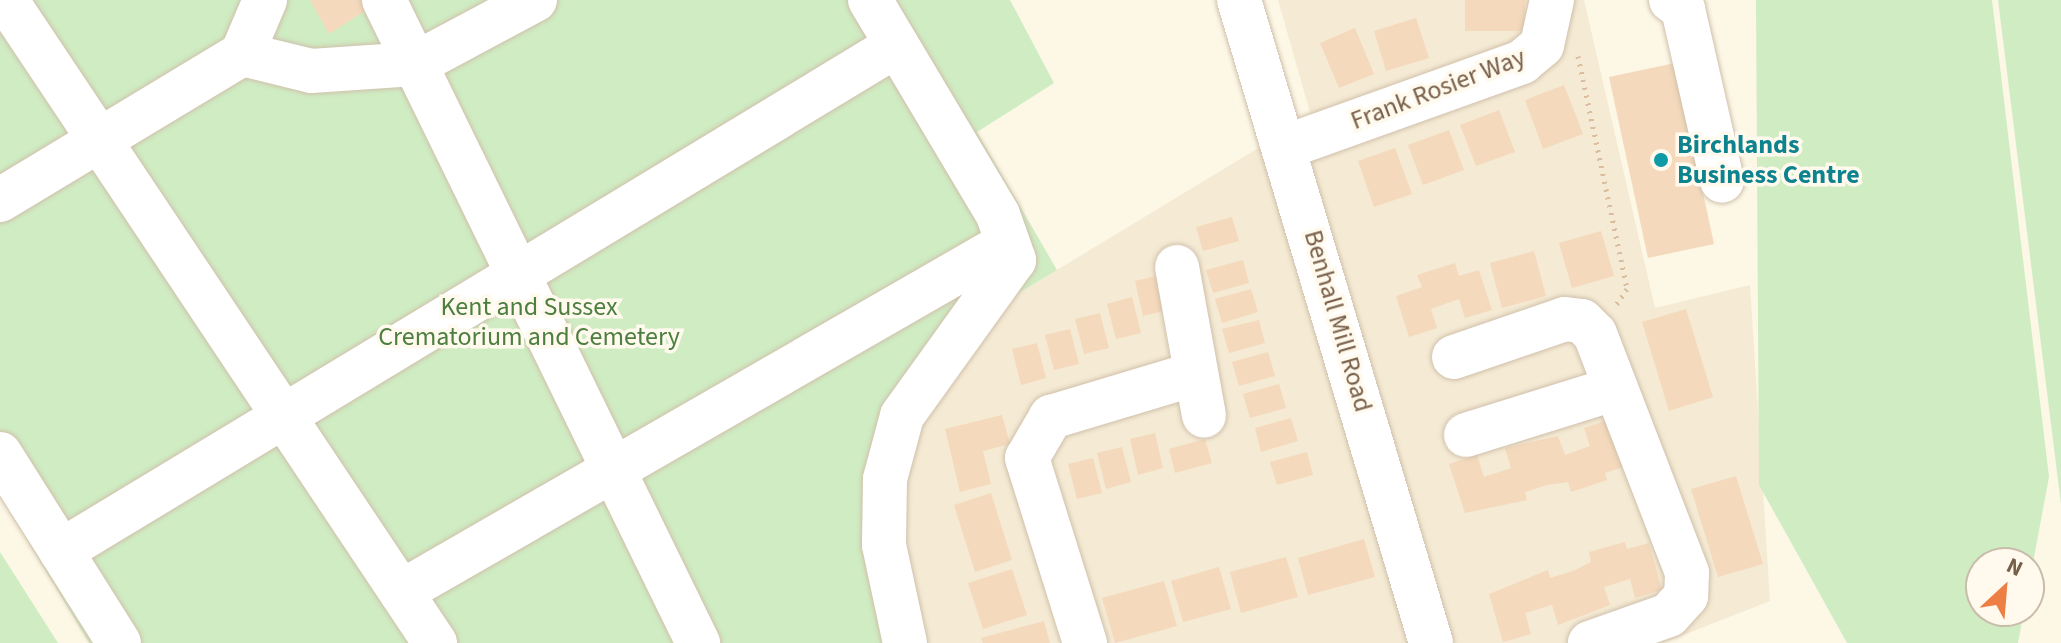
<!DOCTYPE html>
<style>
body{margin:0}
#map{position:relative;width:2061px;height:643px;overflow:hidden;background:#fdf7e6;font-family:"Source Sans 3",sans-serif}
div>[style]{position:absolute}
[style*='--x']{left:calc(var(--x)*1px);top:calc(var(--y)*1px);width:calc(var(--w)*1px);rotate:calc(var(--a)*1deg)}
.residential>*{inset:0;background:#f5ead4}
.green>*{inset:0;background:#cfecc3}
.building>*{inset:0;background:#f4d9bc}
.path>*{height:5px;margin-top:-2.5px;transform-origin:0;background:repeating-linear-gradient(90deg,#dabc9f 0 2px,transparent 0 8px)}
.roads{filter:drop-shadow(0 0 2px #d0c0ab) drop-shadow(0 0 2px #d0c0ab)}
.minor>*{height:44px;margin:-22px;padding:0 22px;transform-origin:22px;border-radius:22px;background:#fff}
.dots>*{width:22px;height:22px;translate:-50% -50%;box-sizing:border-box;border:4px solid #fffaed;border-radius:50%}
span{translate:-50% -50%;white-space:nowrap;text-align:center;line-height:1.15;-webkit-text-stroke:7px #fffaed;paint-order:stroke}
.street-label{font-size:26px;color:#785f49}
.culture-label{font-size:26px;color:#0d838f;font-weight:700}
.left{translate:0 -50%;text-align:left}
.park-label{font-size:26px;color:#4c7f40}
.north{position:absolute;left:1965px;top:547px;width:80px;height:80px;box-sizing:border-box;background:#fffaed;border:2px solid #c9bcab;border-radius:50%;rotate:26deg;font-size:22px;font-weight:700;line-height:32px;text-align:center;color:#785f49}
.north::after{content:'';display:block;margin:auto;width:28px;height:36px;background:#ed7f45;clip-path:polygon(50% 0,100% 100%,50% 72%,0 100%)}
</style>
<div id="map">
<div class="residential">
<div style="clip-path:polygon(1278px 0,1584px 0,1655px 308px,1750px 285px,1770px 601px,1663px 643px,918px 643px,894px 571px,907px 432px,991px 310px,1311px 116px)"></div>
</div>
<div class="green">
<div style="clip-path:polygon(0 0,1010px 0,1054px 83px,977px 132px,1057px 270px,991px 310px,907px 432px,894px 570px,917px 643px,89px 643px,0 495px)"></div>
<div style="clip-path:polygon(1756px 0,1992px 0,2049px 477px,2029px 584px,2029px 563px,1981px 563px,1981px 611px,2024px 611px,2018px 643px,1847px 643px,1759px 485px)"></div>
<div style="clip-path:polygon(1998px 0,2061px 0,2061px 504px)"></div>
<div style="clip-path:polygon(0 552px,58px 643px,0 643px)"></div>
</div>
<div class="building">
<div style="clip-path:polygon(310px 0,382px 0,329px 34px)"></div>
<div style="clip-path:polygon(1465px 0,1525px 0,1525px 31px,1465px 31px)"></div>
<div style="clip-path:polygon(1416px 18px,1429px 58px,1386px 71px,1374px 31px)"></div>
<div style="clip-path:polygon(1355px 28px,1374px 74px,1339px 88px,1320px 43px)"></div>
<div style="clip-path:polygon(1675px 63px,1714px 244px,1648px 258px,1609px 77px)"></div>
<div style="clip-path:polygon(1564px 85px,1583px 134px,1543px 149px,1525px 100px)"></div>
<div style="clip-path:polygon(1499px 110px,1515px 152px,1476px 166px,1460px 125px)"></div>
<div style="clip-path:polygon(1449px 130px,1464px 170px,1423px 185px,1408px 145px)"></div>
<div style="clip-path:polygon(1395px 148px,1412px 194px,1374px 207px,1358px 161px)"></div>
<div style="clip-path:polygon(1232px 217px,1239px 241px,1203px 251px,1196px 227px)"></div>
<div style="clip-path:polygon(1601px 231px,1614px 276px,1572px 288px,1559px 243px)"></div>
<div style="clip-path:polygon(1534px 251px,1546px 296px,1502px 308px,1490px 263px)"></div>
<div style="clip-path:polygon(1243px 260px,1249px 283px,1213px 293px,1206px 270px)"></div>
<div style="clip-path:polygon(1455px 263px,1459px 276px,1479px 270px,1492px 310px,1465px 318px,1459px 299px,1431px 309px,1437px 328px,1409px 337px,1396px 296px,1422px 287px,1417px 275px)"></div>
<div style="clip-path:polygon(1168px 273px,1177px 308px,1143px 316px,1135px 281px)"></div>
<div style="clip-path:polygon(1251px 289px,1258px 312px,1222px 323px,1215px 299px)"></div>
<div style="clip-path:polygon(1132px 297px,1141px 333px,1116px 339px,1107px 304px)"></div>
<div style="clip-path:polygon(1686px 309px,1713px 397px,1669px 411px,1642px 322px)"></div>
<div style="clip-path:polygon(1100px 313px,1109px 348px,1084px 354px,1075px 319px)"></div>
<div style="clip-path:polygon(1259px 320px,1265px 343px,1229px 353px,1222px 329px)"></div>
<div style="clip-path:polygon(1070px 329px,1079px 364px,1054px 370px,1045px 335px)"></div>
<div style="clip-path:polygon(1037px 343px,1046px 378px,1021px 385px,1012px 349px)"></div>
<div style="clip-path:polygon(1268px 352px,1275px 376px,1239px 386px,1232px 362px)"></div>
<div style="clip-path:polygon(1279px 384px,1286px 408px,1250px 418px,1243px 394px)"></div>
<div style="clip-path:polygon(1002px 415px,1010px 444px,983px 451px,991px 484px,960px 492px,945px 429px)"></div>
<div style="clip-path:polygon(1291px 418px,1298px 441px,1261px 452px,1255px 428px)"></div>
<div style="clip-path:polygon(1611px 419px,1626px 466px,1605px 473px,1607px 480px,1571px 492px,1568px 482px,1547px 485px,1525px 492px,1527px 500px,1465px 513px,1449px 464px,1477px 455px,1484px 477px,1511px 468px,1505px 448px,1558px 436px,1565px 455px,1590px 446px,1584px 428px)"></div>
<div style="clip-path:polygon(1155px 433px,1163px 468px,1138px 475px,1130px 439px)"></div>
<div style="clip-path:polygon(1205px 439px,1212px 463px,1175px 473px,1169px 449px)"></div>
<div style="clip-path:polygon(1122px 447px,1131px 482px,1106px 489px,1097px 453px)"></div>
<div style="clip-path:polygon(1307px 452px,1313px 475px,1277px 485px,1270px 462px)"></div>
<div style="clip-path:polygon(1093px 458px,1102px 493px,1077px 499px,1068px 464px)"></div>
<div style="clip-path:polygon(1736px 476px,1763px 564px,1718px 577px,1691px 489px)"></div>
<div style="clip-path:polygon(991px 493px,1012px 560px,975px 572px,954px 505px)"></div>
<div style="clip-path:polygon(1364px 539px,1375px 577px,1308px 595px,1298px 558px)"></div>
<div style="clip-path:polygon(1625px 542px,1627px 549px,1649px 543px,1662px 590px,1635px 598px,1630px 579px,1604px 587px,1610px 605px,1558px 625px,1552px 605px,1525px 613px,1531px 634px,1503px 642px,1489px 594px,1548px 570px,1550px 578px,1573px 571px,1591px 562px,1589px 552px)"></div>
<div style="clip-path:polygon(1286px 557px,1298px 597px,1241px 613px,1230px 572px)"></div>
<div style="clip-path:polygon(1219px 567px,1231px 609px,1183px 622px,1171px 581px)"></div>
<div style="clip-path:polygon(1012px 569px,1027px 615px,983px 629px,968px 583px)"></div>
<div style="clip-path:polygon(1164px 581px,1177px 626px,1115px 643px,1102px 598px)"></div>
<div style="clip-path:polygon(1044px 621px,1050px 643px,983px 643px,981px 638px)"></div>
</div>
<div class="path">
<div style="--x:1578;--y:56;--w:238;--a:78.1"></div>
<div style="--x:1627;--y:289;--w:19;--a:125"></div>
</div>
<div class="roads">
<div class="minor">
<div style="--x:6;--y:0;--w:773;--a:56.29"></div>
<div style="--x:384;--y:0;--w:716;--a:63.97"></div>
<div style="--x:870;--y:0;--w:250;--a:59.2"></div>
<div style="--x:998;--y:215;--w:48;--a:70.4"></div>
<div style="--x:1014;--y:260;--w:192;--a:125.7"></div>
<div style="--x:902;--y:416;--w:65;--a:105.1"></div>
<div style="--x:885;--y:479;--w:66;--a:90.9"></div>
<div style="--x:884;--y:545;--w:100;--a:77.9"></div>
<div style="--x:1239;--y:0;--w:671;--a:73.37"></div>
<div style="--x:1671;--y:0;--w:15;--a:37"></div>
<div style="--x:1683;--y:9;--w:176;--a:77.2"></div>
<div style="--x:242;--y:54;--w:71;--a:13.8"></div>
<div style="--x:311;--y:71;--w:104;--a:-3.9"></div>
<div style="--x:415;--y:64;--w:136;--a:-28.1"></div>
<div style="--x:1288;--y:146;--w:249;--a:-19.7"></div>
<div style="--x:1522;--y:62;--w:26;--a:-40"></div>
<div style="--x:1542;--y:45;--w:46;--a:-77.5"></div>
<div style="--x:0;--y:200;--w:283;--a:-31.1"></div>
<div style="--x:242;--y:54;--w:59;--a:-66.9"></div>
<div style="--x:1177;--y:267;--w:151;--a:79.7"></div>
<div style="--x:1454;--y:357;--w:117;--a:-18.9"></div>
<div style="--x:1565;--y:319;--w:17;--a:7"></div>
<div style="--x:1582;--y:321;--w:18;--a:45"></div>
<div style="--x:1595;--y:334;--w:256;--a:68.9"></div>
<div style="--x:1687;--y:573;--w:23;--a:92"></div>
<div style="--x:1686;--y:596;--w:25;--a:132"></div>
<div style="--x:1669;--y:615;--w:84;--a:160.5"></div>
<div style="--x:1466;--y:435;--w:155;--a:-17.3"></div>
<div style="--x:0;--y:454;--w:223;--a:57.8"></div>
<div style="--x:61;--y:551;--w:977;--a:-31.18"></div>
<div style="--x:401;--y:592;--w:696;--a:-29.92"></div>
<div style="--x:1004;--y:245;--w:10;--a:-84"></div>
<div style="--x:1085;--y:643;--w:194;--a:-107.4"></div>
<div style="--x:1027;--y:458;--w:48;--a:-59.7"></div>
<div style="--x:1051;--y:417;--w:149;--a:-16.7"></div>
</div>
</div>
<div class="dots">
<div style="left:1661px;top:160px;background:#0f9aa8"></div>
</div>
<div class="street-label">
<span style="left:1438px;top:89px;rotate:-21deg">Frank Rosier Way</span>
<span style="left:1338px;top:321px;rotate:74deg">Benhall Mill Road</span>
</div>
<div class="culture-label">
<span class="left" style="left:1677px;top:160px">Birchlands<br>Business Centre</span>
</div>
<div class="park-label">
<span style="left:529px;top:322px">Kent and Sussex<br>Crematorium and Cemetery</span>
</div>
<div class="north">N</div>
</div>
